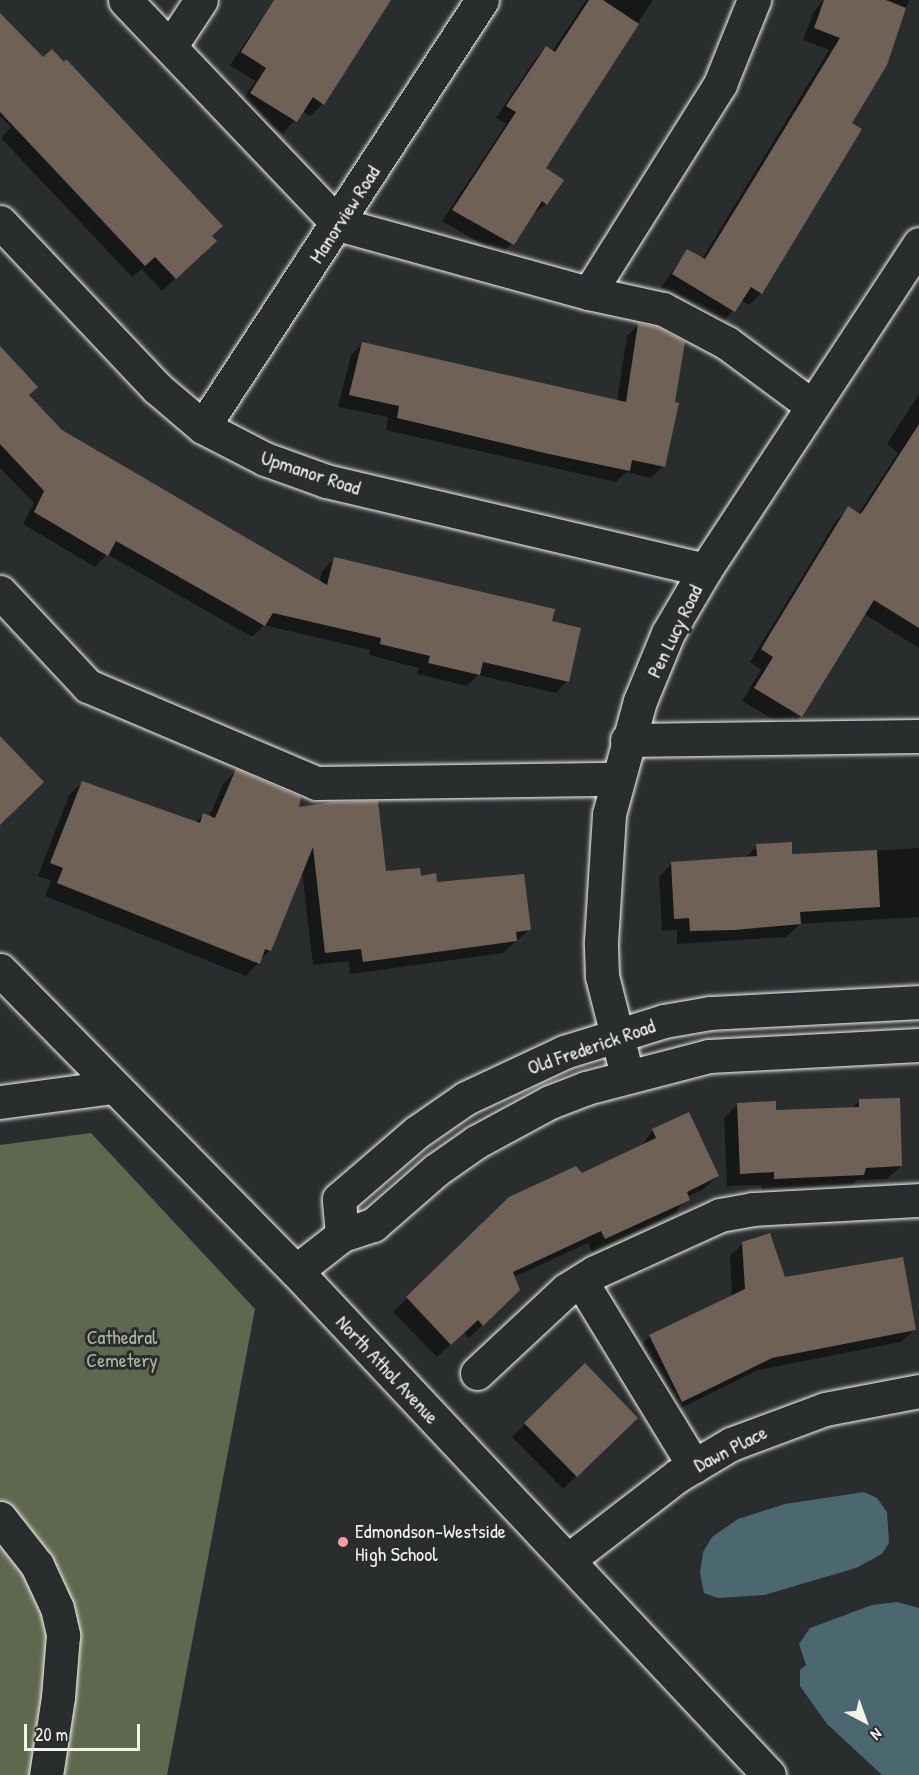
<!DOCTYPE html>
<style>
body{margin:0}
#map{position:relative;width:919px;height:1775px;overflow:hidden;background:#2a2d2e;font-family:"Patrick Hand",sans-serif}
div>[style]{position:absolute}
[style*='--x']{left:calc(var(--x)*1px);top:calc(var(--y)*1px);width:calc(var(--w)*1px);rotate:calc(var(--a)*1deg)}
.green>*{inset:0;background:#5f684f}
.water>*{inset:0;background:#4b676f}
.shadow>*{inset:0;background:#0007}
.building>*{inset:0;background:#706157}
.roads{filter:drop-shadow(0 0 2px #f4f1e8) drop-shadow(0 0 2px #f4f1e8)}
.minor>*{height:33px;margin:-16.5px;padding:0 16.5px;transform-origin:16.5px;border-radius:16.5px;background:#2a2d2e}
.dots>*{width:16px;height:16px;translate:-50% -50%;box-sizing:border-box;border:3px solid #2a2d2e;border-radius:50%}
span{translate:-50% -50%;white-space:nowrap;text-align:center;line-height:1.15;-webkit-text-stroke:6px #2a2d2e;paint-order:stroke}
.street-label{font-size:20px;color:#f4f1e8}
.park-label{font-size:20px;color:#b1b3a3}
.poi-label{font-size:20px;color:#f4f1e8}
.left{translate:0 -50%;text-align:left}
.north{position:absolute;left:835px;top:1691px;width:60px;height:60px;-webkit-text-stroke:4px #2a2d2e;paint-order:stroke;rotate:139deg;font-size:16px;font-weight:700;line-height:24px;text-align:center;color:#f4f1e8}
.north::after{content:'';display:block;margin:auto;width:21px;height:27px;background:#f4f1e8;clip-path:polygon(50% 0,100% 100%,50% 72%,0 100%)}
.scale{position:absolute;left:24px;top:1724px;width:116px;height:27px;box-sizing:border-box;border:3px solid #f4f1e8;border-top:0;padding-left:8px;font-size:18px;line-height:21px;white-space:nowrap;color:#f4f1e8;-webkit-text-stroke:4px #2a2d2e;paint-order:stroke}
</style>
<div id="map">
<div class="green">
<div style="clip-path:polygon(91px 1133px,255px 1309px,167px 1775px,0 1775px,0 1145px)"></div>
</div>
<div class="water">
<div style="clip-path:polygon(864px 1492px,877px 1498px,887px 1512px,889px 1543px,882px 1554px,856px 1568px,764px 1595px,718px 1598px,704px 1593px,700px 1573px,703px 1552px,712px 1537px,738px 1519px,785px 1504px)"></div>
<div style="clip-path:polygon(897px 1602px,919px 1608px,919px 1775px,882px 1775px,827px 1724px,800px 1686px,800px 1670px,806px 1665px,799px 1644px,810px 1628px,872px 1605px)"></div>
</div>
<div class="shadow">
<div style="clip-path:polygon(274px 0,390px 0,323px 104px,310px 116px,302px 111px,283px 134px,239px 106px,255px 81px,230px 65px)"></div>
<div style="clip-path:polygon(586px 0,653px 0,544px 168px,546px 204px,532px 214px,502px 256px,442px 221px,506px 124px,496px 118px,509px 98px,535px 59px,546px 47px,552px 52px)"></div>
<div style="clip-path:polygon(823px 0,909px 0,885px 64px,849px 124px,761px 293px,749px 305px,741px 300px,722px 323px,661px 287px,687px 251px,702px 259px,829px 50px,803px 40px,813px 13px)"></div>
<div style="clip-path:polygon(0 14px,210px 236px,202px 254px,162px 291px,142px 269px,132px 277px,1px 138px,11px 127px,0 116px)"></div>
<div style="clip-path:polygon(639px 324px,663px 466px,651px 478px,626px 472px,616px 482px,386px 430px,388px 417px,338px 407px,351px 355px,363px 343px,617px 401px,627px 336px)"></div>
<div style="clip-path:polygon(0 348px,27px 396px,61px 431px,319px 583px,322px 571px,334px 559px,550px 622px,567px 681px,556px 693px,478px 675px,467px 686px,417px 674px,419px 668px,369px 655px,370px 650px,264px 625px,252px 637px,107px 554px,95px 567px,23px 524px,34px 503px,0 468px)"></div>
<div style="clip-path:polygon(919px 394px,919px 648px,864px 614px,801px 716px,789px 729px,742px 701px,761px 670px,750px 662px,836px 521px,848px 508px,858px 514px,898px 453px,887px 444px)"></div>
<div style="clip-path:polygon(236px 771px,297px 809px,384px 873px,420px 877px,529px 930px,503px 953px,350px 974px,349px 961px,313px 965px,302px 871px,270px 950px,246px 976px,45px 896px,51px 881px,38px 876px,69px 795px,82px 783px,195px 823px,203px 815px,209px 817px,223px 784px)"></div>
<div style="clip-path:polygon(757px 846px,791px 856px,919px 848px,919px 917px,800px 924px,786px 937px,677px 944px,677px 930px,662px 931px,659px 877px,672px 863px,744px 859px)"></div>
<div style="clip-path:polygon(859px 1101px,901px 1166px,887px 1179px,857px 1180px,850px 1188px,762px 1191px,761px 1185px,727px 1186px,724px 1118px,738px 1104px,775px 1111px,852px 1109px)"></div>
<div style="clip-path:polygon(689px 1114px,718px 1176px,704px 1189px,687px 1197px,675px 1213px,592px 1252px,588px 1243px,514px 1277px,505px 1303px,469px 1338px,463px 1332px,437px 1357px,393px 1312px,510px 1198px,582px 1175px,641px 1147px,652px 1131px)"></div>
<div style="clip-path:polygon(743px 1243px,784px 1279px,914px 1330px,901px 1342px,758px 1370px,669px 1414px,638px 1349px,650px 1336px,732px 1296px,730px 1256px)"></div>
<div style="clip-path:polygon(585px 1365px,636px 1418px,563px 1489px,512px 1437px)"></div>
</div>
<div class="building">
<div style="clip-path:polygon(274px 0,391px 0,324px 105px,313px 97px,297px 122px,250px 93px,266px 68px,241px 52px)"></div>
<div style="clip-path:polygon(589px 0,603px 0,639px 24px,546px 168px,564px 180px,547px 205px,542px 201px,514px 245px,452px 210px,516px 112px,506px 106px,546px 46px,555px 52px)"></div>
<div style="clip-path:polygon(824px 0,886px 0,906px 8px,887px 65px,852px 123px,862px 129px,762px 294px,751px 287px,735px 312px,672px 274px,687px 249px,705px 259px,840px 38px,814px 28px)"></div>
<div style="clip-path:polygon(0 13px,43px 57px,52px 49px,64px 62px,66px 59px,223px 226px,212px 236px,217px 241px,176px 279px,155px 257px,145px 266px,0 112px)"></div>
<div style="clip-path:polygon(638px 323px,657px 327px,685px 342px,675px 402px,679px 403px,665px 467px,632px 460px,630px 471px,549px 454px,397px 418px,399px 406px,349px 395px,362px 342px,626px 402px)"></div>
<div style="clip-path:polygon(0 346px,38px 387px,29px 395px,62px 430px,327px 585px,334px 557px,555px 609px,552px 621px,581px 628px,569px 682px,483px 662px,480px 675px,428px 663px,430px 656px,380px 644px,381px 638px,273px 613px,265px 626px,116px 541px,108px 556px,86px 543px,34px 512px,44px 491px,0 444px)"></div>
<div style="clip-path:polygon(919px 424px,919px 628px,874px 600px,802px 717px,754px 688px,773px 657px,761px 649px,848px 506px,860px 514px,863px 511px)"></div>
<div style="clip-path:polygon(0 736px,44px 782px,0 825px)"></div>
<div style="clip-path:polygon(236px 769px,301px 797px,299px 807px,332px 802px,378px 801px,386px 871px,420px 868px,421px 876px,436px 873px,437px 882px,524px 874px,531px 930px,516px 932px,517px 941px,363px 962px,361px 949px,325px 953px,313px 847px,271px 951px,265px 949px,260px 964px,57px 883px,63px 868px,50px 863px,82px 781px,200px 823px,203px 813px,215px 818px)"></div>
<div style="clip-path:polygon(792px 842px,792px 854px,877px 850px,880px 907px,800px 912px,801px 924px,734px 930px,690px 931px,689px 918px,674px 919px,671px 862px,757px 856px,756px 844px)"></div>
<div style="clip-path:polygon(900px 1098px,902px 1166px,866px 1168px,864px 1175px,774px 1179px,774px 1172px,740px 1174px,737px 1103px,776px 1101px,776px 1110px,859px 1107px,859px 1099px)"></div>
<div style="clip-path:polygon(689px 1112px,719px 1176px,687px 1192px,690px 1200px,605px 1239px,601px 1231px,513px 1272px,520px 1290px,483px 1326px,478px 1320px,451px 1345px,406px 1297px,509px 1197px,576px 1166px,582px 1173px,656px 1138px,652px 1129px)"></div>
<div style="clip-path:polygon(770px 1233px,785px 1277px,903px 1257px,916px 1330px,772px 1358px,682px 1402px,649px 1335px,745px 1289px,742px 1242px)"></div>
<div style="clip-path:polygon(585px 1363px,638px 1418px,577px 1477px,524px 1423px)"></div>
</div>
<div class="roads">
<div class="minor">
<div style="--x:125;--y:0;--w:309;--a:46.4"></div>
<div style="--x:338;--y:224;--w:260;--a:15.4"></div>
<div style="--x:589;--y:293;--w:76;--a:12.2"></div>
<div style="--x:663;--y:309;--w:72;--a:28"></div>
<div style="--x:727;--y:343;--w:106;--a:36.5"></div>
<div style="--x:170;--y:47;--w:56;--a:-56.6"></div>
<div style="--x:0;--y:222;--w:228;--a:46.6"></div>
<div style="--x:157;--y:388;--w:60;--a:40.3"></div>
<div style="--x:203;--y:427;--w:70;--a:27.3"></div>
<div style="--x:265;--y:459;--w:65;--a:19.8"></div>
<div style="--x:326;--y:481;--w:389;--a:13.2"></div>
<div style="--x:589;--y:293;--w:247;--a:-57.9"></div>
<div style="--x:720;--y:84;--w:91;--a:-68"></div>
<div style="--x:203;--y:427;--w:510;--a:-56.84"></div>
<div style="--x:0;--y:592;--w:129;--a:46.9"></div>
<div style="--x:88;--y:686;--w:248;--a:23"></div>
<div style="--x:316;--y:783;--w:301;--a:-0.8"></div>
<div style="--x:627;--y:740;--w:292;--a:-0.8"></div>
<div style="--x:0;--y:970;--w:422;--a:45.5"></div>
<div style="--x:296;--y:1271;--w:691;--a:46.82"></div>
<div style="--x:627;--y:1075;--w:102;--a:-104.2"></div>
<div style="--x:602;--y:976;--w:34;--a:-92"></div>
<div style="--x:601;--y:942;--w:128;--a:-86.4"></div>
<div style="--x:609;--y:814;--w:117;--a:-74.7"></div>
<div style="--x:640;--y:701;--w:74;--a:-67.6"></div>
<div style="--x:668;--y:633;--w:73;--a:-59.6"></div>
<div style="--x:705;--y:570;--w:390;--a:-56.7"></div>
<div style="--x:0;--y:1102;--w:114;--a:-7.6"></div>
<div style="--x:342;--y:1235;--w:36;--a:-95"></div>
<div style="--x:339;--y:1199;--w:103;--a:-40.7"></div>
<div style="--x:417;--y:1132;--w:60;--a:-34.8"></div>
<div style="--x:466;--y:1098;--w:108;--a:-25.1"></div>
<div style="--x:564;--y:1052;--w:105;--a:-17.2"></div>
<div style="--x:664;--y:1021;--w:47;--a:-9.9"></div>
<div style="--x:710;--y:1013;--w:209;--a:-3"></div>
<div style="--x:296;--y:1271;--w:58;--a:-38"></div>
<div style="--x:342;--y:1235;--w:33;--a:-18"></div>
<div style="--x:373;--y:1225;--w:84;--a:-41.1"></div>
<div style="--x:436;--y:1170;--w:49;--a:-35"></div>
<div style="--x:476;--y:1142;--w:84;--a:-28.4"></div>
<div style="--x:550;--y:1102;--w:39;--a:-21"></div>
<div style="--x:586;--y:1088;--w:127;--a:-14.6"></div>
<div style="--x:709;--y:1056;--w:210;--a:-3"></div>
<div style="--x:581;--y:1281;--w:217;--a:58.6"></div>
<div style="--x:477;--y:1373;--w:122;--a:-43"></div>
<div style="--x:566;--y:1290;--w:34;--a:-32"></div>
<div style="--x:595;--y:1272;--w:137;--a:-24.5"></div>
<div style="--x:720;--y:1215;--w:34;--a:-10"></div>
<div style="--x:753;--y:1209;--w:166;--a:-3.1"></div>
<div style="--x:0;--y:1518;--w:60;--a:51.8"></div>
<div style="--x:37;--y:1565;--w:47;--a:65.1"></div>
<div style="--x:57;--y:1608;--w:28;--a:77"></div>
<div style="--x:63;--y:1635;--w:62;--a:94.6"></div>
<div style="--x:58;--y:1697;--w:79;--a:98.7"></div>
<div style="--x:568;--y:1560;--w:138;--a:-37.6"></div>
<div style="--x:677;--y:1476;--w:63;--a:-30.7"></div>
<div style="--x:731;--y:1444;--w:100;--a:-20.4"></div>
<div style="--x:825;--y:1409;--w:96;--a:-10.8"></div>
</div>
</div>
<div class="dots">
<div style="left:343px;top:1542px;background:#ff9aa2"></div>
</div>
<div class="street-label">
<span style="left:344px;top:214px;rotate:-57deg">Manorview Road</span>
<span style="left:311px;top:472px;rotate:18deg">Upmanor Road</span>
<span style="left:674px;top:631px;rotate:-64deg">Pen Lucy Road</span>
<span style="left:591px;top:1046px;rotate:-19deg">Old Frederick Road</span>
<span style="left:388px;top:1369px;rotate:47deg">North Athol Avenue</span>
<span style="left:730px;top:1448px;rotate:-27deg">Dawn Place</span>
</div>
<div class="park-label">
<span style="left:122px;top:1348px">Cathedral<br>Cemetery</span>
</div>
<div class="poi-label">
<span class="left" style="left:355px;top:1542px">Edmondson-Westside<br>High School</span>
</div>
<div class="north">N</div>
<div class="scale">20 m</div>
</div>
